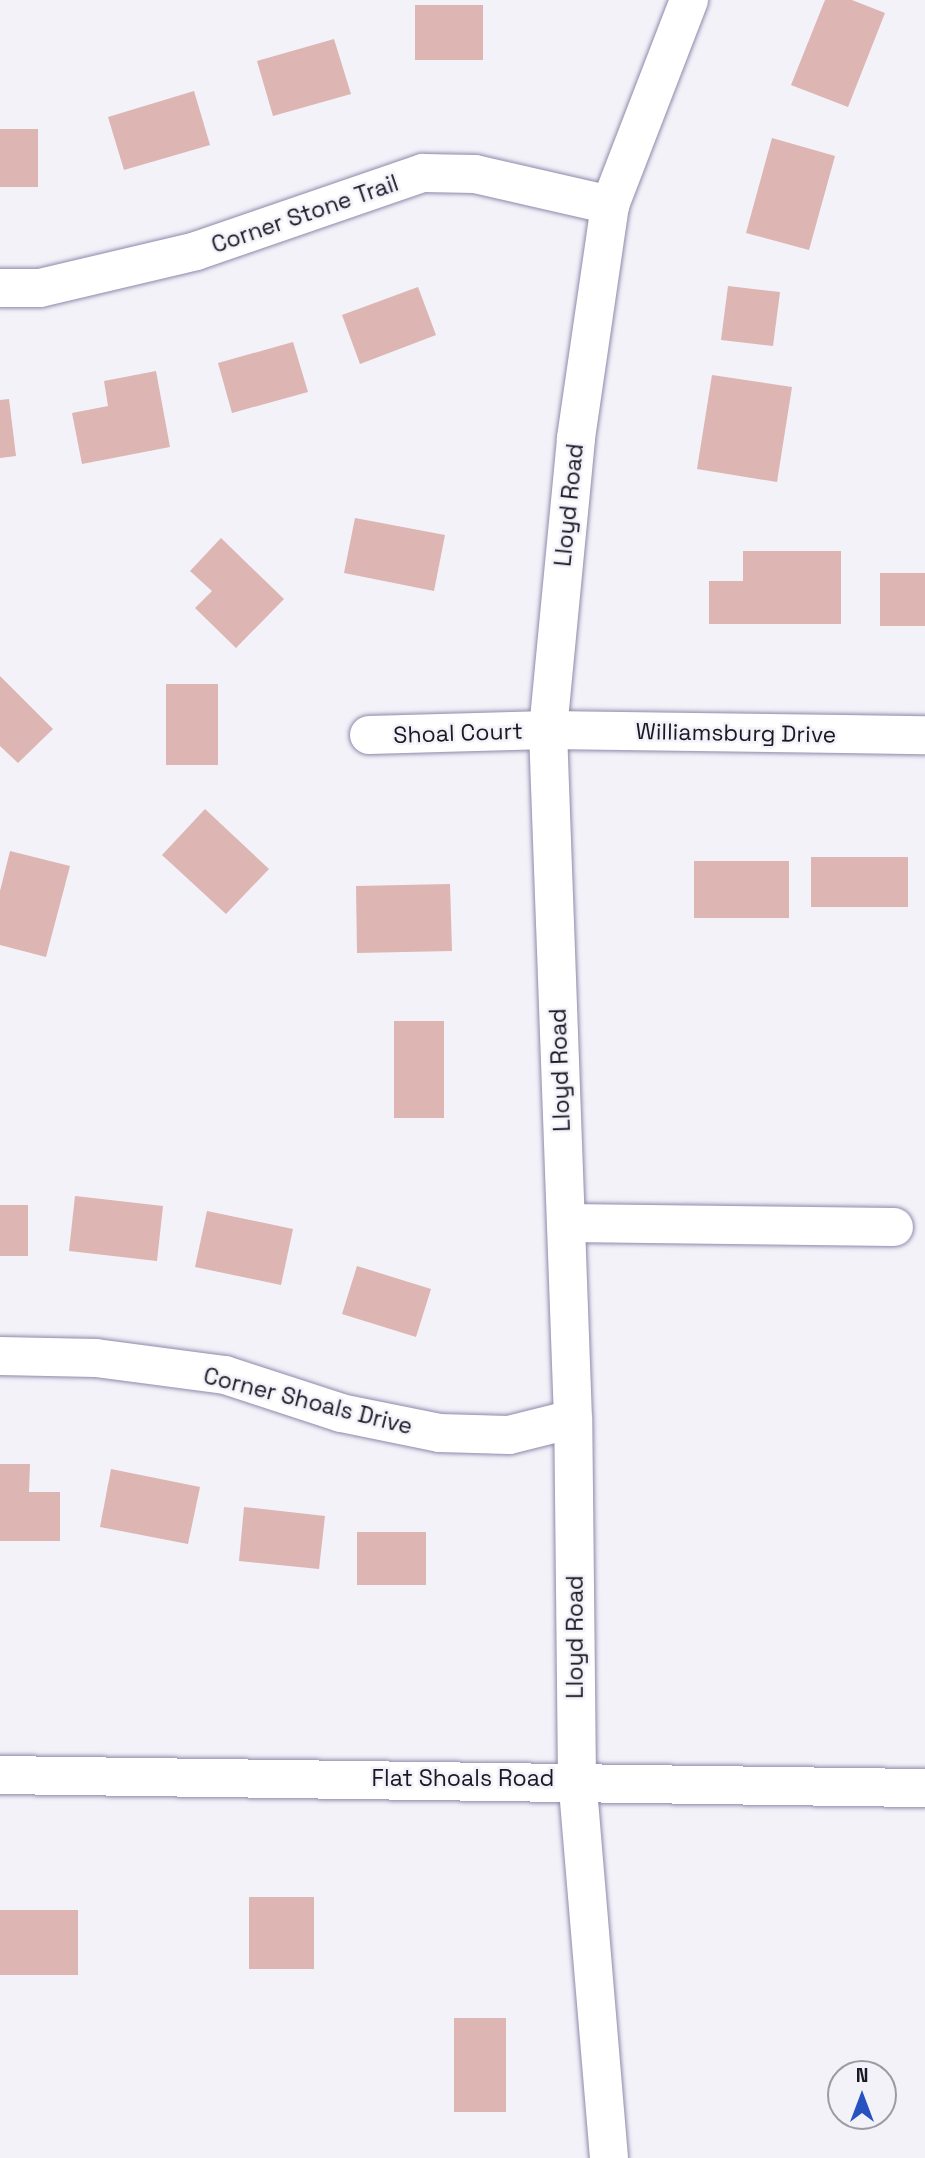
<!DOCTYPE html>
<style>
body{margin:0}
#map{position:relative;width:925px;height:2158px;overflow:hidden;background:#f3f2f9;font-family:"Space Grotesk",sans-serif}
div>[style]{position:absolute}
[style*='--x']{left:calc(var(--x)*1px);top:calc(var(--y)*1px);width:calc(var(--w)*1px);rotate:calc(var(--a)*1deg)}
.building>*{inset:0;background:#ddb5b2}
.roads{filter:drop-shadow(0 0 2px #8d8aaa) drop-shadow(0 0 2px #8d8aaa)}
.minor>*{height:38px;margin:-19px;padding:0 19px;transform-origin:19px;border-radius:19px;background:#fff}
.major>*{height:38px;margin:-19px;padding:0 19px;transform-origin:19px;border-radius:19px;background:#fff}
span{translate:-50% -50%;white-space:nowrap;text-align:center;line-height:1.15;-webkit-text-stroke:5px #f3f2f9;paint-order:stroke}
.street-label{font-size:23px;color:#1a1824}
.north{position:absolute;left:827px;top:2060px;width:70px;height:70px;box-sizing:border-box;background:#f3f2f9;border:2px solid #9c9ba4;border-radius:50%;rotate:0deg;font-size:19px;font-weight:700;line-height:28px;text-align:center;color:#1a1824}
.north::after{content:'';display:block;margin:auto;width:24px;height:32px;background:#2752c1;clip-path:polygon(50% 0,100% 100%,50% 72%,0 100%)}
</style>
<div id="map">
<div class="building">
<div style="clip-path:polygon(825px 0,852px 0,885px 13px,848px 107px,791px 85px)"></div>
<div style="clip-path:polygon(415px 5px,483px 5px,483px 60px,415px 60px)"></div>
<div style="clip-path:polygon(334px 39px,351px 94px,273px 116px,257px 61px)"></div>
<div style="clip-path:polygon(194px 91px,210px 145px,124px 170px,108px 117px)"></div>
<div style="clip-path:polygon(0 129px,38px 129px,38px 187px,0 187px)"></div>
<div style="clip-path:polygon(772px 138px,835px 156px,809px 250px,746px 233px)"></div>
<div style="clip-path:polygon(728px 286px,780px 292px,773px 346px,721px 340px)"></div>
<div style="clip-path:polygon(418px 287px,436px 335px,360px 364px,342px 315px)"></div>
<div style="clip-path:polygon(293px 342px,308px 392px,232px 413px,218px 363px)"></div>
<div style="clip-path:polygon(156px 371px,170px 447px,82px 464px,72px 413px,108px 406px,104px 381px)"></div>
<div style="clip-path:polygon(712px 375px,792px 387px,777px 482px,697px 469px)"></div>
<div style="clip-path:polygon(9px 399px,16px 456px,0 458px,0 400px)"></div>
<div style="clip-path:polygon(355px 518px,445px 535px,434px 591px,344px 573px)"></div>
<div style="clip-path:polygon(221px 538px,284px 599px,236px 648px,195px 608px,212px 591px,190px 571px)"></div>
<div style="clip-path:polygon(743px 551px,841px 551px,841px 624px,709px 624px,709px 581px,743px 581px)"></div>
<div style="clip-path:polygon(880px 573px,925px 573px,925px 626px,880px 626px)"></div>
<div style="clip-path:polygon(0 676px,53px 729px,18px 763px,0 746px)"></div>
<div style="clip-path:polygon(166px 684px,218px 684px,218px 765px,166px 765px)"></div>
<div style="clip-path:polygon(205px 809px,269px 869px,226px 914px,162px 855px)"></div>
<div style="clip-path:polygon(10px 851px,70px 866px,46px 957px,0 945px,0 891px)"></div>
<div style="clip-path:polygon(811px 857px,908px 857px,908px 907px,811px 907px)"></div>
<div style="clip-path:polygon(694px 861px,789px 861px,789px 918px,694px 918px)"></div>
<div style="clip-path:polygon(450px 884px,452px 951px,357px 953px,356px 886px)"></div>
<div style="clip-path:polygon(394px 1021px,444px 1021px,444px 1118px,394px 1118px)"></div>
<div style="clip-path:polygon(75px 1196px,163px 1206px,157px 1261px,69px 1251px)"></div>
<div style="clip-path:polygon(0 1205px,28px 1205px,28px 1256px,0 1256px)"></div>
<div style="clip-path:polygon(207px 1211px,293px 1229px,281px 1285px,195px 1267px)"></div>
<div style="clip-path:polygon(357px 1266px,431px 1289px,416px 1337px,342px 1314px)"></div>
<div style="clip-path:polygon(0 1464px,30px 1464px,29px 1492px,60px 1492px,60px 1541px,0 1541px)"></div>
<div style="clip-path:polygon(111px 1469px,200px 1487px,188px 1544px,100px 1527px)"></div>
<div style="clip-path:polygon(244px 1507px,325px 1516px,319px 1569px,239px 1561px)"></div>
<div style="clip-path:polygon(357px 1532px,426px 1532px,426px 1585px,357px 1585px)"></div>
<div style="clip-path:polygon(249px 1897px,314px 1897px,314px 1969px,249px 1969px)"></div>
<div style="clip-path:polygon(0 1910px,78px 1910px,78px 1975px,0 1975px)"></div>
<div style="clip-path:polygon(454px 2018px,506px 2018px,506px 2112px,454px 2112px)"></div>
</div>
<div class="roads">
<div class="minor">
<div style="--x:0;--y:288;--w:40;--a:0"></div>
<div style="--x:40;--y:288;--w:160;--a:-13.3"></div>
<div style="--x:196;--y:251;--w:240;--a:-19"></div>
<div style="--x:423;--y:173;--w:52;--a:1.1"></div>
<div style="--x:475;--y:174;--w:139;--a:12.9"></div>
<div style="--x:369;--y:735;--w:179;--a:-1.6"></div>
<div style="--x:548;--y:730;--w:377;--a:0.8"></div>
<div style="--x:566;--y:1223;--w:328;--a:0.7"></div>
<div style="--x:0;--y:1356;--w:96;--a:1.2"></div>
<div style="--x:96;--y:1358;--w:130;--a:7.5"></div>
<div style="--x:225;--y:1375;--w:122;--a:18.1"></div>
<div style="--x:341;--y:1413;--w:100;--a:11.5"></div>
<div style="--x:439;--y:1433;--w:70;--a:1.6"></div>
<div style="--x:509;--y:1435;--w:66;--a:-14"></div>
<div style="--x:609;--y:2158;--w:380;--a:-94.8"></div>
<div style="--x:577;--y:1779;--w:360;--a:-90.6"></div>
<div style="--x:573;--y:1419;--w:689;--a:-92.08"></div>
<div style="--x:548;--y:730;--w:293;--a:-84.5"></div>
<div style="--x:576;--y:438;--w:235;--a:-81.7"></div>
<div style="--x:610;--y:205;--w:220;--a:-68.9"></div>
</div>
<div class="major">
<div style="--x:0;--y:1775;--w:925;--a:0.81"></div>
</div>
</div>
<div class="street-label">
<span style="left:305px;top:214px;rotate:-19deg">Corner Stone Trail</span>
<span style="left:569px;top:505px;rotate:-84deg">Lloyd Road</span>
<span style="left:458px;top:733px;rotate:-2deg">Shoal Court</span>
<span style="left:736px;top:733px;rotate:1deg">Williamsburg Drive</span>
<span style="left:560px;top:1070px;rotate:-92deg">Lloyd Road</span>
<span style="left:308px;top:1401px;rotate:14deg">Corner Shoals Drive</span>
<span style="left:575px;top:1637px;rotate:-90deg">Lloyd Road</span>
<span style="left:463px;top:1778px">Flat Shoals Road</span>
</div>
<div class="north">N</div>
</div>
